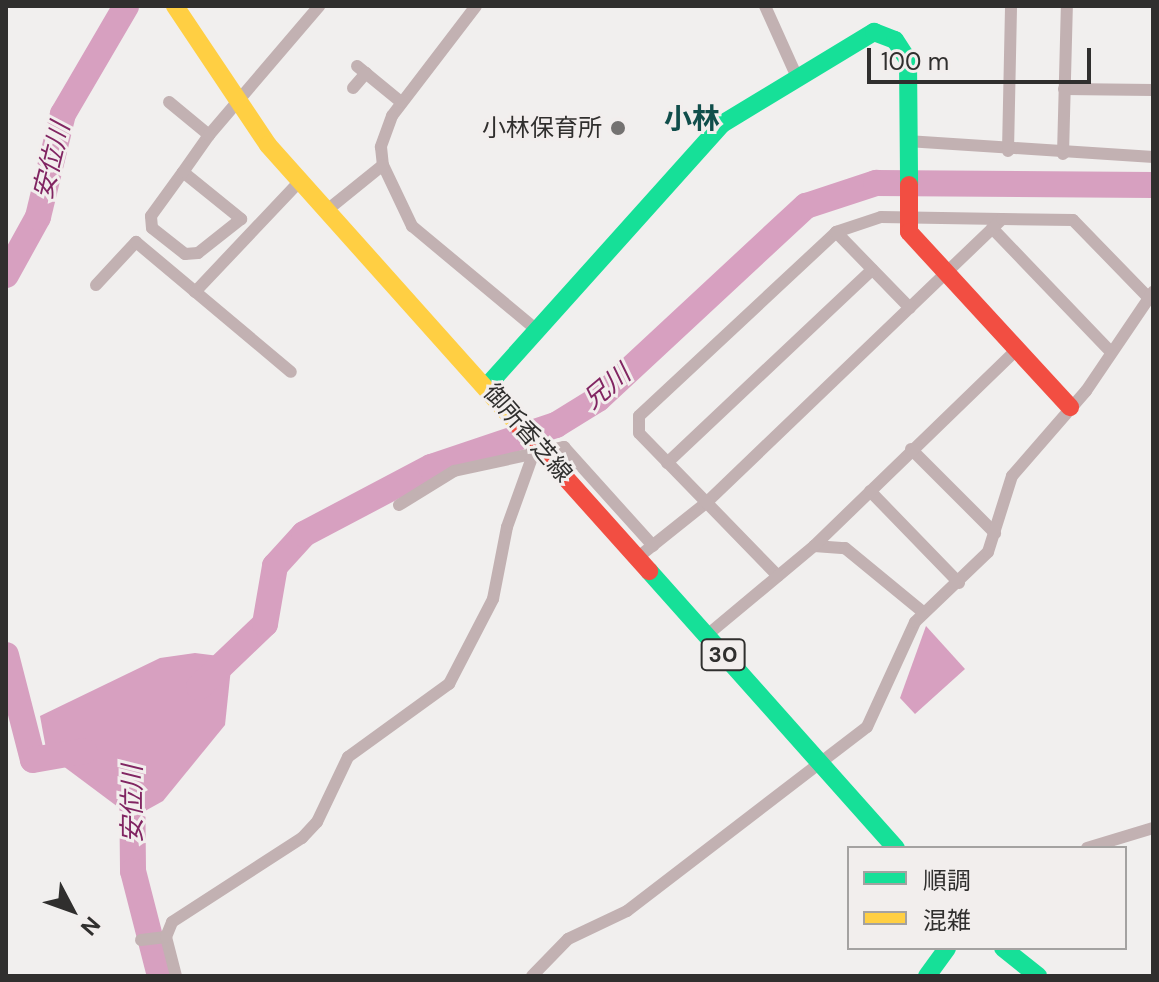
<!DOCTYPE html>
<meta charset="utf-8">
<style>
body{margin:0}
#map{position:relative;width:1159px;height:982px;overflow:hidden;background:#f1efee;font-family:"DM Sans","Noto Sans JP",sans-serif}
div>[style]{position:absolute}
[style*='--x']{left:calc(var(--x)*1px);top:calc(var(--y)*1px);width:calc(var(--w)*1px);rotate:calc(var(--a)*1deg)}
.water>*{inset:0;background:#d7a0c0}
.river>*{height:26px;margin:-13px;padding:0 13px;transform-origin:13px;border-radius:13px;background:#d7a0c0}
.street>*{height:12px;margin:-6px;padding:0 6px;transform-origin:6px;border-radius:6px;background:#c2b1b2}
.fast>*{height:18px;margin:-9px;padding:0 9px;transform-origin:9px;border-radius:9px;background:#16e098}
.slow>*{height:18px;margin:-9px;padding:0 9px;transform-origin:9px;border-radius:9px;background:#ffcf43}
.jam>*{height:18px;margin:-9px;padding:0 9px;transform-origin:9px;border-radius:9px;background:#f24e42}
.dots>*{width:22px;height:22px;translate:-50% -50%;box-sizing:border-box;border:4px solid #f2eeed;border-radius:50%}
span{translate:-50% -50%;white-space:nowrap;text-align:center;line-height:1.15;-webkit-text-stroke:6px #f2eeed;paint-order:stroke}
.shield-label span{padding:2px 6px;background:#f2eeed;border:2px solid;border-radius:6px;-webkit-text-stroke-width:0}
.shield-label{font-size:22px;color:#302f2e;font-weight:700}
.poi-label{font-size:24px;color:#302f2e}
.right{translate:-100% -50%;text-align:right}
.street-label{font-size:24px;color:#302f2e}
.water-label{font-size:26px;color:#812562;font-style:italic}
.quarter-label{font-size:28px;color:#104e4b;font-weight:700}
.frame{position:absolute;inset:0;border:8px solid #302f2e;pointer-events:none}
.legend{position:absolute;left:847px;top:846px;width:280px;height:104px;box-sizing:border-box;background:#f2eeed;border:2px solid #a4a2a1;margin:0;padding:10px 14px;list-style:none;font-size:24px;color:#302f2e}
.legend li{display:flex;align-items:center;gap:16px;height:40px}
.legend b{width:40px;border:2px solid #a4a2a1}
.north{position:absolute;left:32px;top:870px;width:80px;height:80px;-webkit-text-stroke:6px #f2eeed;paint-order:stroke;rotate:131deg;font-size:22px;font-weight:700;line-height:32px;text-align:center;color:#302f2e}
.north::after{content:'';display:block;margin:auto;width:28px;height:36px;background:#302f2e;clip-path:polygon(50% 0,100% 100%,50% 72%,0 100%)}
.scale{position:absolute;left:867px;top:48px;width:224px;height:36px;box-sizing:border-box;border:4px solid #302f2e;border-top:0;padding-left:10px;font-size:24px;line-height:28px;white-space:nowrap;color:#302f2e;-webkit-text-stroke:6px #f2eeed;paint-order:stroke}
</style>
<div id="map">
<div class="water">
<div style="clip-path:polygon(926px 626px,965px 669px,915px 714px,900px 698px)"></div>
<div style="clip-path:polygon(195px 653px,219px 656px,231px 668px,225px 725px,163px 801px,145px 811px,118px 807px,47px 754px,40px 716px,160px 658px)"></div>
</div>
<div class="river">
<div style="--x:6;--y:275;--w:66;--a:-61.1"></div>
<div style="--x:38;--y:217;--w:106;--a:-76.4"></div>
<div style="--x:63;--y:114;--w:125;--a:-59.7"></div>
<div style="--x:6;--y:655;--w:108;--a:75.6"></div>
<div style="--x:33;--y:760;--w:52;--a:-10"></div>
<div style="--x:199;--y:687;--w:91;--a:-43.7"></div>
<div style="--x:265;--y:624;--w:59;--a:-80.2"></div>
<div style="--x:275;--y:566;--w:43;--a:-47.8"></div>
<div style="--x:304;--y:534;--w:144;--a:-27.8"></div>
<div style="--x:431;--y:467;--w:132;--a:-18.6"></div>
<div style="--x:556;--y:425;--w:49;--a:-31.8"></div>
<div style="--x:598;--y:399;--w:284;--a:-42.9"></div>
<div style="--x:806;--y:206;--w:74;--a:-18.2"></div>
<div style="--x:876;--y:183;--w:277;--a:0.4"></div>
<div style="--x:132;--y:774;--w:97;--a:89.4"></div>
<div style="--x:133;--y:871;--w:108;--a:75.6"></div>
</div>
<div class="street">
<div style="--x:476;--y:6;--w:138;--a:127.4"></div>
<div style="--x:392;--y:116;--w:33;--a:110"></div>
<div style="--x:381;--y:147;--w:18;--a:84"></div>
<div style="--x:383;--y:165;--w:68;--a:64.6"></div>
<div style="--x:412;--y:226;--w:163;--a:39.8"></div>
<div style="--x:765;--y:6;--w:76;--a:65.8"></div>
<div style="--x:357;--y:66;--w:57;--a:39.3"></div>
<div style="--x:353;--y:88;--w:20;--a:-49"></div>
<div style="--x:1064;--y:89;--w:89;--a:0.6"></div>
<div style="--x:169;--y:102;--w:52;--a:39.5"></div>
<div style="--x:907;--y:141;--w:247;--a:3.7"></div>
<div style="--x:1008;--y:151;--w:145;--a:-88.8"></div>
<div style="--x:1063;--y:154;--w:148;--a:-88.5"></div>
<div style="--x:183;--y:172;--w:75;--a:39"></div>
<div style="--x:241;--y:219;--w:55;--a:141.7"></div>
<div style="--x:198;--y:253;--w:13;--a:176"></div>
<div style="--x:185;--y:254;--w:42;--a:-141.8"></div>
<div style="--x:152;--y:228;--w:12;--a:-95"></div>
<div style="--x:151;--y:216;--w:54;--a:-54"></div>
<div style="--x:183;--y:172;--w:45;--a:-54.9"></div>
<div style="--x:209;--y:135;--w:170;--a:-49.5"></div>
<div style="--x:326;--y:211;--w:73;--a:-38.9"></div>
<div style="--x:992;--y:228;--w:172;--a:46.2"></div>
<div style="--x:836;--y:232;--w:47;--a:-18.4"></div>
<div style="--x:881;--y:217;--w:121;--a:0.9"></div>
<div style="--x:96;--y:285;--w:59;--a:-47.1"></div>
<div style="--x:136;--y:242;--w:202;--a:40"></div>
<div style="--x:195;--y:292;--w:153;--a:-46.6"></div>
<div style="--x:911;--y:449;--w:119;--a:45"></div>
<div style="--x:667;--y:463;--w:282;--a:-43.3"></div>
<div style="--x:870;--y:491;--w:128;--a:45.9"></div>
<div style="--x:399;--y:505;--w:65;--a:-31.7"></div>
<div style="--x:454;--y:471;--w:113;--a:-12.3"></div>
<div style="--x:564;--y:447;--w:133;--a:48"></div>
<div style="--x:814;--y:546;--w:31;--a:4"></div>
<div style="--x:845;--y:548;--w:101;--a:39.4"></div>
<div style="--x:637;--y:558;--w:88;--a:-38.6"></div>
<div style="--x:706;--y:503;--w:410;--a:-43.8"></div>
<div style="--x:1002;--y:219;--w:71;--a:0.8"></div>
<div style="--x:1073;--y:220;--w:107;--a:45.8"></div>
<div style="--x:778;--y:576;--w:199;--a:-134.2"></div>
<div style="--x:639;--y:433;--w:17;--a:-90"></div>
<div style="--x:639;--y:416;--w:270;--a:-43"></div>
<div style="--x:836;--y:232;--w:106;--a:45.8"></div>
<div style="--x:706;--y:636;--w:141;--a:-39.8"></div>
<div style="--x:814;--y:546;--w:281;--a:-44.1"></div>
<div style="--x:1087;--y:848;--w:69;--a:-16.9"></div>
<div style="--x:141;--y:940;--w:25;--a:-7"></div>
<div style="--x:176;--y:976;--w:40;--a:-104.4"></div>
<div style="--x:166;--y:937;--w:16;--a:-68"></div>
<div style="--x:172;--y:922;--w:155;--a:-32.9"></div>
<div style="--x:302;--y:838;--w:22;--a:-47"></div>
<div style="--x:317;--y:822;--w:72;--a:-64.5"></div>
<div style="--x:348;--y:757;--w:125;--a:-35.9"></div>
<div style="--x:449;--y:684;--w:96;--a:-62.6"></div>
<div style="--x:493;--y:599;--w:73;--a:-79"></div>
<div style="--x:507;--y:527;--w:80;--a:-70.2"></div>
<div style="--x:532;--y:976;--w:52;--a:-45.8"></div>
<div style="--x:568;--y:939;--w:65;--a:-25.4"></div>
<div style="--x:627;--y:911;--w:302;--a:-37.5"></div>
<div style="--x:867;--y:727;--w:115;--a:-65.4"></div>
<div style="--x:915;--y:622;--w:101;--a:-43.8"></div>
<div style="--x:988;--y:552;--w:80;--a:-72.5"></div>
<div style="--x:1012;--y:476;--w:113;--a:-49"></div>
<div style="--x:1086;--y:391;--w:120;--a:-55.9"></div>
</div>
<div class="fast">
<div style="--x:487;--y:386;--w:352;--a:-48.1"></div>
<div style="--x:722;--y:124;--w:178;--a:-31.2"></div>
<div style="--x:874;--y:32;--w:22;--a:21"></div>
<div style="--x:895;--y:40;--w:24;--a:57"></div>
<div style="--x:908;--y:60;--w:125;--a:89.5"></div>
<div style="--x:649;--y:571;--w:371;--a:48.3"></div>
<div style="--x:1003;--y:948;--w:45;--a:38.7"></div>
<div style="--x:927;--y:976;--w:34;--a:-54"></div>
</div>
<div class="slow">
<div style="--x:175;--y:6;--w:167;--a:56.2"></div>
<div style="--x:268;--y:145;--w:377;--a:48.2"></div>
</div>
<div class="jam">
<div style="--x:909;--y:185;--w:47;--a:90"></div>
<div style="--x:909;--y:232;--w:238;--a:47.4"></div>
<div style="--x:519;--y:426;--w:195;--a:48.1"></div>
</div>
<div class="dots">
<div style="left:618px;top:128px;background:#747271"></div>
</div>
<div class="shield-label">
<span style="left:723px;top:655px">30</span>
</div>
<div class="poi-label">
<span class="right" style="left:602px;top:128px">小林保育所</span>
</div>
<div class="street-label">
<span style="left:528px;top:433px;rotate:49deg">御所香芝線</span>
</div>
<div class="water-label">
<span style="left:52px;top:161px;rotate:-76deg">安位川</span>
<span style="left:607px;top:387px;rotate:-40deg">兄川</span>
<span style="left:133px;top:804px;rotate:-90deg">安位川</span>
</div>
<div class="quarter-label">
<span style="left:692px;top:119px">小林</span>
</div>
<div class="frame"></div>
<ul class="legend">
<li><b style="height:10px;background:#16e098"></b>順調</li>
<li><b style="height:10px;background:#ffcf43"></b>混雑</li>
</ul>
<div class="north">N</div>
<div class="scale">100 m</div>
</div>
